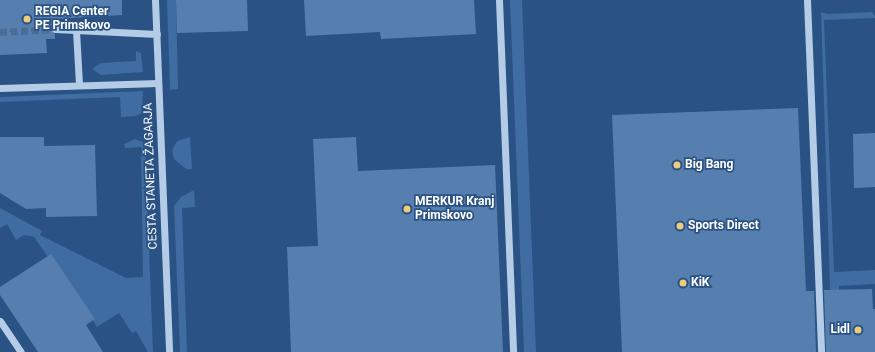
<!DOCTYPE html>
<meta charset="utf-8">
<style>
body{margin:0}
#map{position:relative;width:875px;height:352px;overflow:hidden;background:#2a5285;font-family:Roboto,sans-serif}
div>[style]{position:absolute}
[style*='--x']{left:calc(var(--x)*1px);top:calc(var(--y)*1px);width:calc(var(--w)*1px);rotate:calc(var(--a)*1deg)}
.green>*{inset:0;background:#3f6ca1}
.building>*{inset:0;background:#567eae}
.minor-tunnel>*{height:7px;margin-top:-3.5px;transform-origin:0;background:repeating-linear-gradient(90deg,#4a6c97 0 7px,transparent 0 10.5px)}
.minor>*{height:7px;margin:-3.5px;padding:0 3.5px;transform-origin:3.5px;border-radius:3.5px;background:#b5cce7}
.dots>*{width:11px;height:11px;translate:-50% -50%;box-sizing:border-box;border:2px solid #2a5285;border-radius:50%}
span{translate:-50% -50%;white-space:nowrap;text-align:center;line-height:1.15;-webkit-text-stroke:3.5px #2a5285;paint-order:stroke}
.poi-label{font-size:12px;color:#fff;font-weight:700}
.left{translate:0 -50%;text-align:left}
.right{translate:-100% -50%;text-align:right}
.street-label{font-size:12px;color:#fff}
</style>
<div id="map">
<div class="green">
<div style="clip-path:polygon(167px 0,176px 0,178px 89px,170px 90px)"></div>
<div style="clip-path:polygon(510px 0,522px 0,536px 352px,524px 352px)"></div>
<div style="clip-path:polygon(821px 12px,827px 14px,872px 12px,875px 16px,875px 18px,824px 20px,834px 272px,875px 270px,875px 284px,839px 286px,841px 352px,832px 352px)"></div>
<div style="clip-path:polygon(136px 51px,141px 53px,143px 72px,101px 75px,92px 69px,101px 63px,136px 61px)"></div>
<div style="clip-path:polygon(143px 91px,142px 113px,136px 116px,121px 117px,120px 97px,0 102px,0 97px)"></div>
<div style="clip-path:polygon(190px 137px,192px 169px,186px 169px,174px 159px,172px 150px,177px 141px)"></div>
<div style="clip-path:polygon(135px 139px,145px 143px,153px 352px,148px 352px,136px 331px,132px 333px,119px 313px,97px 327px,60px 269px,57px 270px,34px 237px,24px 235px,16px 240px,7px 224px,0 228px,0 208px,42px 231px,40px 235px,126px 278px,143px 277px,141px 147px,125px 148px,124px 144px)"></div>
<div style="clip-path:polygon(194px 190px,195px 207px,182px 208px,187px 352px,180px 352px,174px 206px,181px 197px)"></div>
</div>
<div class="building">
<div style="clip-path:polygon(0 0,122px 0,122px 15px,54px 19px,55px 24px,50px 29px,55px 34px,55px 39px,46px 39px,47px 53px,0 55px)"></div>
<div style="clip-path:polygon(176px 0,247px 0,248px 31px,177px 33px)"></div>
<div style="clip-path:polygon(304px 0,474px 0,476px 34px,381px 39px,380px 32px,306px 36px)"></div>
<div style="clip-path:polygon(798px 108px,806px 291px,814px 291px,816px 352px,622px 352px,612px 115px)"></div>
<div style="clip-path:polygon(875px 133px,875px 187px,854px 188px,853px 134px)"></div>
<div style="clip-path:polygon(0 137px,44px 137px,44px 146px,95px 145px,97px 216px,46px 217px,46px 208px,26px 209px,0 193px)"></div>
<div style="clip-path:polygon(356px 137px,358px 171px,495px 165px,503px 352px,291px 352px,287px 247px,318px 246px,313px 139px)"></div>
<div style="clip-path:polygon(51px 254px,95px 319px,86px 325px,103px 352px,38px 352px,0 295px,0 287px)"></div>
<div style="clip-path:polygon(872px 289px,873px 309px,875px 309px,875px 352px,826px 352px,824px 290px)"></div>
</div>
<div class="minor-tunnel">
<div style="--x:0;--y:32;--w:55;--a:-3.1"></div>
</div>
<div class="minor">
<div style="--x:155;--y:0;--w:352;--a:87.7"></div>
<div style="--x:499;--y:0;--w:352;--a:87.7"></div>
<div style="--x:807;--y:0;--w:352;--a:87.7"></div>
<div style="--x:55;--y:29;--w:21;--a:3"></div>
<div style="--x:79;--y:84;--w:54;--a:-93.2"></div>
<div style="--x:76;--y:30;--w:81;--a:2.8"></div>
<div style="--x:0;--y:88;--w:158;--a:-1.8"></div>
<div style="--x:0;--y:321;--w:37;--a:56"></div>
</div>
<div class="dots">
<div style="left:27px;top:19px;background:#eecc7c"></div>
<div style="left:677px;top:165px;background:#eecc7c"></div>
<div style="left:407px;top:209px;background:#eecc7c"></div>
<div style="left:680px;top:226px;background:#eecc7c"></div>
<div style="left:683px;top:283px;background:#eecc7c"></div>
<div style="left:858px;top:330px;background:#eecc7c"></div>
</div>
<div class="poi-label">
<span class="left" style="left:35px;top:19px">REGIA Center<br>PE Primskovo</span>
<span class="left" style="left:685px;top:165px">Big Bang</span>
<span class="left" style="left:415px;top:209px">MERKUR Kranj<br>Primskovo</span>
<span class="left" style="left:688px;top:226px">Sports Direct</span>
<span class="left" style="left:691px;top:283px">KiK</span>
<span class="right" style="left:850px;top:330px">Lidl</span>
</div>
<div class="street-label">
<span style="left:151px;top:176px;rotate:-92deg">CESTA STANETA ŽAGARJA</span>
</div>
</div>
